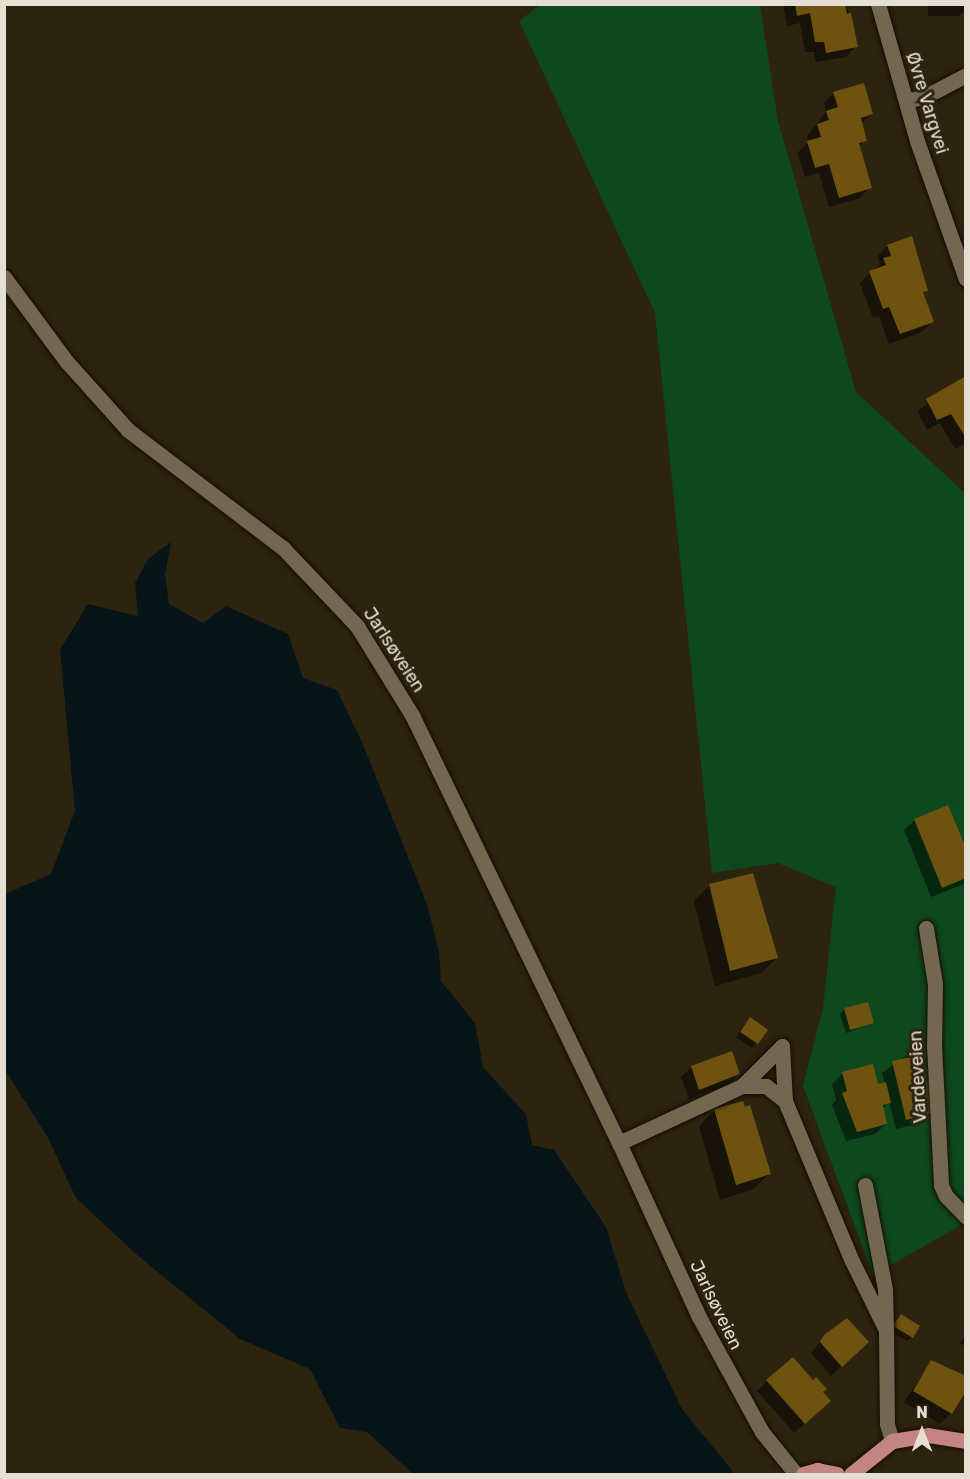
<!DOCTYPE html>
<meta charset="utf-8">
<style>
body{margin:0}
#map{position:relative;width:970px;height:1479px;overflow:hidden;background:#2d2410;font-family:Rubik,sans-serif}
div>[style]{position:absolute}
[style*='--x']{left:calc(var(--x)*1px);top:calc(var(--y)*1px);width:calc(var(--w)*1px);rotate:calc(var(--a)*1deg)}
.green>*{inset:0;background:#0e481d}
.water>*{inset:0;background:#071519}
.shadow>*{inset:0;background:#0007}
.building>*{inset:0;background:#6e520f}
.roads{filter:drop-shadow(0 0 2px #160d00) drop-shadow(0 0 2px #160d00)}
.minor>*{height:15px;margin:-7.5px;padding:0 7.5px;transform-origin:7.5px;border-radius:7.5px;background:#736752}
.major>*{height:15px;margin:-7.5px;padding:0 7.5px;transform-origin:7.5px;border-radius:7.5px;background:#c48482}
span{translate:-50% -50%;white-space:nowrap;text-align:center;line-height:1.15;-webkit-text-stroke:6px #2d2410;paint-order:stroke}
.street-label{font-size:18px;color:#e5dfd3}
.frame{position:absolute;inset:0;border:6px solid #e5dfd3;pointer-events:none}
.north{position:absolute;left:892px;top:1401px;width:60px;height:60px;-webkit-text-stroke:4px #2d2410;paint-order:stroke;rotate:0deg;font-size:16px;font-weight:700;line-height:24px;text-align:center;color:#e5dfd3}
.north::after{content:'';display:block;margin:auto;width:21px;height:27px;background:#e5dfd3;clip-path:polygon(50% 0,100% 100%,50% 72%,0 100%)}
</style>
<div id="map">
<div class="green">
<div style="clip-path:polygon(540px 5px,760px 5px,778px 121px,856px 392px,965px 493px,965px 1219px,958px 1227px,873px 1275px,803px 1086px,823px 1008px,836px 887px,778px 863px,712px 873px,655px 313px,519px 21px)"></div>
</div>
<div class="water">
<div style="clip-path:polygon(171px 542px,165px 575px,169px 604px,203px 623px,226px 606px,288px 634px,303px 678px,337px 690px,362px 742px,427px 904px,439px 952px,441px 981px,475px 1023px,483px 1067px,526px 1114px,532px 1145px,554px 1150px,606px 1227px,626px 1292px,682px 1409px,735px 1474px,413px 1474px,367px 1432px,340px 1428px,310px 1369px,240px 1339px,137px 1255px,76px 1198px,47px 1136px,5px 1070px,5px 894px,51px 874px,75px 811px,60px 650px,88px 604px,138px 616px,135px 583px,148px 559px)"></div>
</div>
<div class="shadow">
<div style="clip-path:polygon(783px 4px,846px 4px,856px 46px,846px 57px,816px 62px,814px 52px,805px 52px,800px 23px,787px 26px)"></div>
<div style="clip-path:polygon(928px 4px,966px 4px,966px 9px,959px 16px,928px 16px)"></div>
<div style="clip-path:polygon(834px 93px,871px 114px,861px 124px,865px 140px,859px 147px,870px 187px,860px 198px,829px 207px,819px 173px,805px 177px,797px 153px,809px 142px,807px 136px,826px 112px,824px 103px)"></div>
<div style="clip-path:polygon(911px 237px,926px 290px,922px 294px,932px 322px,922px 332px,889px 344px,879px 316px,873px 318px,860px 283px,880px 264px,877px 257px,887px 246px)"></div>
<div style="clip-path:polygon(966px 379px,966px 443px,955px 449px,940px 423px,927px 430px,917px 411px)"></div>
<div style="clip-path:polygon(915px 820px,966px 852px,964px 884px,931px 897px,904px 830px)"></div>
<div style="clip-path:polygon(710px 885px,777px 958px,761px 973px,715px 986px,694px 901px)"></div>
<div style="clip-path:polygon(845px 1009px,872px 1023px,846px 1033px,840px 1014px)"></div>
<div style="clip-path:polygon(745px 1024px,766px 1030px,752px 1048px,736px 1037px)"></div>
<div style="clip-path:polygon(911px 1052px,932px 1113px,922px 1123px,896px 1129px,889px 1102px,882px 1109px,886px 1124px,875px 1134px,846px 1141px,832px 1105px,836px 1100px,832px 1084px,843px 1073px,877px 1086px,885px 1084px,882px 1073px)"></div>
<div style="clip-path:polygon(692px 1067px,739px 1074px,728px 1084px,689px 1099px,681px 1077px)"></div>
<div style="clip-path:polygon(742px 1102px,770px 1173px,754px 1189px,720px 1200px,699px 1126px,714px 1111px)"></div>
<div style="clip-path:polygon(901px 1316px,912px 1337px,907px 1341px,890px 1331px)"></div>
<div style="clip-path:polygon(966px 1334px,966px 1347px,960px 1343px)"></div>
<div style="clip-path:polygon(825px 1336px,856px 1353px,831px 1376px,811px 1353px)"></div>
<div style="clip-path:polygon(931px 1362px,966px 1384px,951px 1413px,940px 1424px,904px 1402px)"></div>
<div style="clip-path:polygon(767px 1381px,821px 1392px,818px 1411px,794px 1433px,757px 1391px)"></div>
</div>
<div class="building">
<div style="clip-path:polygon(795px 4px,845px 4px,847px 14px,851px 13px,858px 47px,826px 53px,824px 42px,815px 42px,810px 13px,797px 16px)"></div>
<div style="clip-path:polygon(864px 83px,873px 114px,861px 118px,867px 141px,859px 143px,872px 188px,839px 198px,829px 164px,815px 168px,807px 141px,821px 137px,817px 124px,829px 120px,826px 111px,838px 107px,833px 92px)"></div>
<div style="clip-path:polygon(912px 236px,928px 291px,923px 292px,934px 322px,900px 334px,889px 307px,883px 309px,869px 271px,886px 265px,883px 258px,891px 256px,887px 245px)"></div>
<div style="clip-path:polygon(966px 376px,966px 438px,951px 414px,937px 420px,926px 399px)"></div>
<div style="clip-path:polygon(948px 805px,966px 848px,966px 878px,942px 888px,914px 819px)"></div>
<div style="clip-path:polygon(753px 873px,778px 958px,730px 971px,709px 884px)"></div>
<div style="clip-path:polygon(868px 1002px,874px 1023px,850px 1030px,844px 1008px)"></div>
<div style="clip-path:polygon(750px 1017px,768px 1030px,758px 1044px,740px 1032px)"></div>
<div style="clip-path:polygon(918px 1049px,926px 1082px,930px 1081px,934px 1113px,906px 1120px,892px 1061px,911px 1057px,910px 1051px)"></div>
<div style="clip-path:polygon(732px 1051px,740px 1074px,699px 1090px,691px 1066px)"></div>
<div style="clip-path:polygon(873px 1064px,878px 1084px,886px 1082px,891px 1103px,883px 1105px,887px 1124px,857px 1132px,842px 1093px,847px 1091px,842px 1072px)"></div>
<div style="clip-path:polygon(743px 1101px,745px 1107px,750px 1105px,771px 1174px,736px 1185px,714px 1109px)"></div>
<div style="clip-path:polygon(901px 1314px,920px 1326px,913px 1338px,893px 1326px)"></div>
<div style="clip-path:polygon(847px 1318px,869px 1342px,842px 1367px,820px 1342px,824px 1335px)"></div>
<div style="clip-path:polygon(793px 1357px,813px 1380px,816px 1377px,827px 1389px,823px 1392px,831px 1401px,805px 1424px,766px 1380px)"></div>
<div style="clip-path:polygon(931px 1360px,966px 1376px,966px 1391px,952px 1414px,913px 1391px)"></div>
</div>
<div class="roads">
<div class="minor">
<div style="--x:878;--y:4;--w:142;--a:74.1"></div>
<div style="--x:917;--y:141;--w:146;--a:70.5"></div>
<div style="--x:906;--y:101;--w:21;--a:-14"></div>
<div style="--x:926;--y:96;--w:45;--a:-27.7"></div>
<div style="--x:4;--y:277;--w:106;--a:53.5"></div>
<div style="--x:67;--y:362;--w:91;--a:48.1"></div>
<div style="--x:128;--y:430;--w:195;--a:37.3"></div>
<div style="--x:283;--y:548;--w:108;--a:46.5"></div>
<div style="--x:357;--y:626;--w:105;--a:58.3"></div>
<div style="--x:412;--y:715;--w:475;--a:64.2"></div>
<div style="--x:619;--y:1143;--w:192;--a:65.3"></div>
<div style="--x:699;--y:1317;--w:131;--a:61.3"></div>
<div style="--x:762;--y:1432;--w:54;--a:51"></div>
<div style="--x:926;--y:928;--w:57;--a:80.9"></div>
<div style="--x:935;--y:984;--w:61;--a:90.9"></div>
<div style="--x:934;--y:1045;--w:140;--a:87.1"></div>
<div style="--x:941;--y:1185;--w:12;--a:66"></div>
<div style="--x:946;--y:1196;--w:29;--a:46"></div>
<div style="--x:782;--y:1046;--w:55;--a:86.9"></div>
<div style="--x:785;--y:1101;--w:173;--a:67.3"></div>
<div style="--x:852;--y:1261;--w:77;--a:63.8"></div>
<div style="--x:886;--y:1330;--w:94;--a:89.4"></div>
<div style="--x:887;--y:1424;--w:18;--a:74"></div>
<div style="--x:782;--y:1046;--w:57;--a:135"></div>
<div style="--x:742;--y:1086;--w:24;--a:0"></div>
<div style="--x:766;--y:1086;--w:24;--a:38"></div>
<div style="--x:619;--y:1143;--w:136;--a:-24.9"></div>
<div style="--x:865;--y:1185;--w:106;--a:79.1"></div>
<div style="--x:885;--y:1289;--w:41;--a:88.6"></div>
</div>
<div class="major">
<div style="--x:803;--y:1474;--w:15;--a:-16"></div>
<div style="--x:817;--y:1470;--w:20;--a:11"></div>
<div style="--x:851;--y:1474;--w:53;--a:-38.8"></div>
<div style="--x:892;--y:1441;--w:36;--a:-9"></div>
<div style="--x:928;--y:1435;--w:38;--a:9"></div>
</div>
</div>
<div class="street-label">
<span style="left:927px;top:103px;rotate:73deg">Øvre Vargvei</span>
<span style="left:394px;top:650px;rotate:57deg">Jarlsøveien</span>
<span style="left:918px;top:1077px;rotate:-93deg">Vardeveien</span>
<span style="left:716px;top:1305px;rotate:64deg">Jarlsøveien</span>
</div>
<div class="frame"></div>
<div class="north">N</div>
</div>
